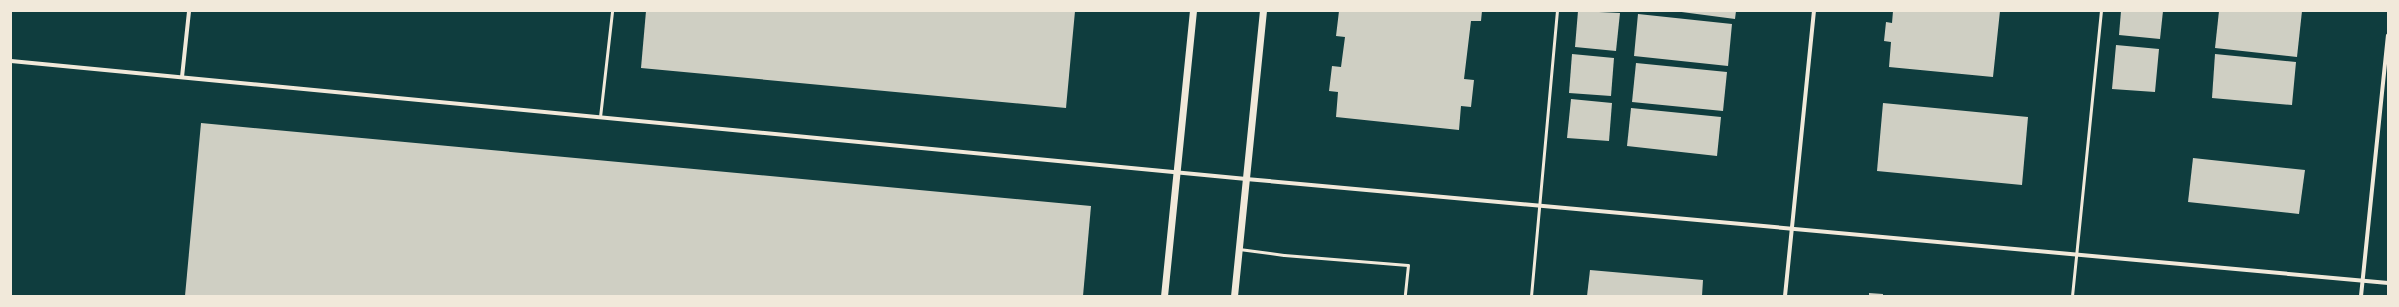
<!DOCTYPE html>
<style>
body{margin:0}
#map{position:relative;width:2399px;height:307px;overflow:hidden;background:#0f3d3e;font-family:"Roboto Condensed",sans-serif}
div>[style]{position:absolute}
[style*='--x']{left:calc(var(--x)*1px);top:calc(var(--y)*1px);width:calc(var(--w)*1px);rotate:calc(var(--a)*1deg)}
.building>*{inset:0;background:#cfcfc3}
.service>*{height:3px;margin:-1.5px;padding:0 1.5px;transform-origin:1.5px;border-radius:1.5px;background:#f1e9da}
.minor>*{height:4px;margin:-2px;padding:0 2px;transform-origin:2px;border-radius:2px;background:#f1e9da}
.tertiary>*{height:7px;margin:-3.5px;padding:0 3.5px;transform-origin:3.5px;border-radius:3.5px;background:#f1e9da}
span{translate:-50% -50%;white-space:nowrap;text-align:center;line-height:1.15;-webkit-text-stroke:4px #f1e9da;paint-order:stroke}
.frame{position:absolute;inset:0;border:12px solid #f1e9da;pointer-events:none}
</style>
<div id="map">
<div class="building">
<div style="clip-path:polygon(646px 11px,1075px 11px,1066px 108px,641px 68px)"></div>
<div style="clip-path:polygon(1339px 11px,1482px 11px,1481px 21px,1471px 21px,1464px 79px,1474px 80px,1471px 107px,1461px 106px,1459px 130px,1336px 117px,1338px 92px,1329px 91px,1332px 66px,1341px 67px,1345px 37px,1336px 36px)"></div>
<div style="clip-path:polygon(1578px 11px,1620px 13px,1616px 51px,1575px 47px)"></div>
<div style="clip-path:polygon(1674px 11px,1736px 11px,1735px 19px)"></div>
<div style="clip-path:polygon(1893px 11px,2000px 11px,1993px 77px,1889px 67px,1891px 42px,1884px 41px,1886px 22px,1892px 23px)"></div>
<div style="clip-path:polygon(2121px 11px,2163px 11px,2160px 39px,2119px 35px)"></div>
<div style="clip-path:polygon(2219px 11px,2302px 11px,2297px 57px,2215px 48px)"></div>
<div style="clip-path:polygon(1638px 14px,1732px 24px,1728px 66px,1634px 56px)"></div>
<div style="clip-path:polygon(2116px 45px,2159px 49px,2155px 92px,2112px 89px)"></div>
<div style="clip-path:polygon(1572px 54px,1614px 58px,1611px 96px,1569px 93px)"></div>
<div style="clip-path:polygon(2215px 54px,2296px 62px,2292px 105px,2212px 98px)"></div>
<div style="clip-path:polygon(1636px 63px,1727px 72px,1723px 111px,1632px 102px)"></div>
<div style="clip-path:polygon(1571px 99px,1612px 103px,1609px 141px,1567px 138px)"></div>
<div style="clip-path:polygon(1883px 103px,2028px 117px,2022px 185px,1877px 171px)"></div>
<div style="clip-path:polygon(1631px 108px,1721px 117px,1717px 156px,1627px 146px)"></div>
<div style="clip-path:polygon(201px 123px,1091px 206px,1083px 296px,185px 296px)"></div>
<div style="clip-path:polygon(2193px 158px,2305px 170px,2299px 214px,2188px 202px)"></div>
<div style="clip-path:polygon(1590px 270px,1703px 280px,1702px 296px,1587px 296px)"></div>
<div style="clip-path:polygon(1869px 293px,1883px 294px,1883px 296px,1869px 296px)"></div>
</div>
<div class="service">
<div style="--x:600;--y:117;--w:107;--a:-83.5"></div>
<div style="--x:1239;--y:249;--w:45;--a:7.6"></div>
<div style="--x:1284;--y:255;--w:124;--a:4.6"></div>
<div style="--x:1408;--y:265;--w:31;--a:96"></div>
<div style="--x:1531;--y:296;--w:286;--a:-84.8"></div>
<div style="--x:2072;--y:296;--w:286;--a:-84.2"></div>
</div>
<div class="minor">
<div style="--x:11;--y:61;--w:1241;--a:5.46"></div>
<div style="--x:1246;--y:179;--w:1147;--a:5.2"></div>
<div style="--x:182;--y:77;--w:66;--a:-83.9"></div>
<div style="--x:1785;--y:296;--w:286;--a:-84.2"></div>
<div style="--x:2361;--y:296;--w:262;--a:-84.1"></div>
</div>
<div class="tertiary">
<div style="--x:1164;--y:296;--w:286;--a:-84.2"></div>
<div style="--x:1234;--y:296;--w:286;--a:-84.2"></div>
</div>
<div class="frame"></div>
</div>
